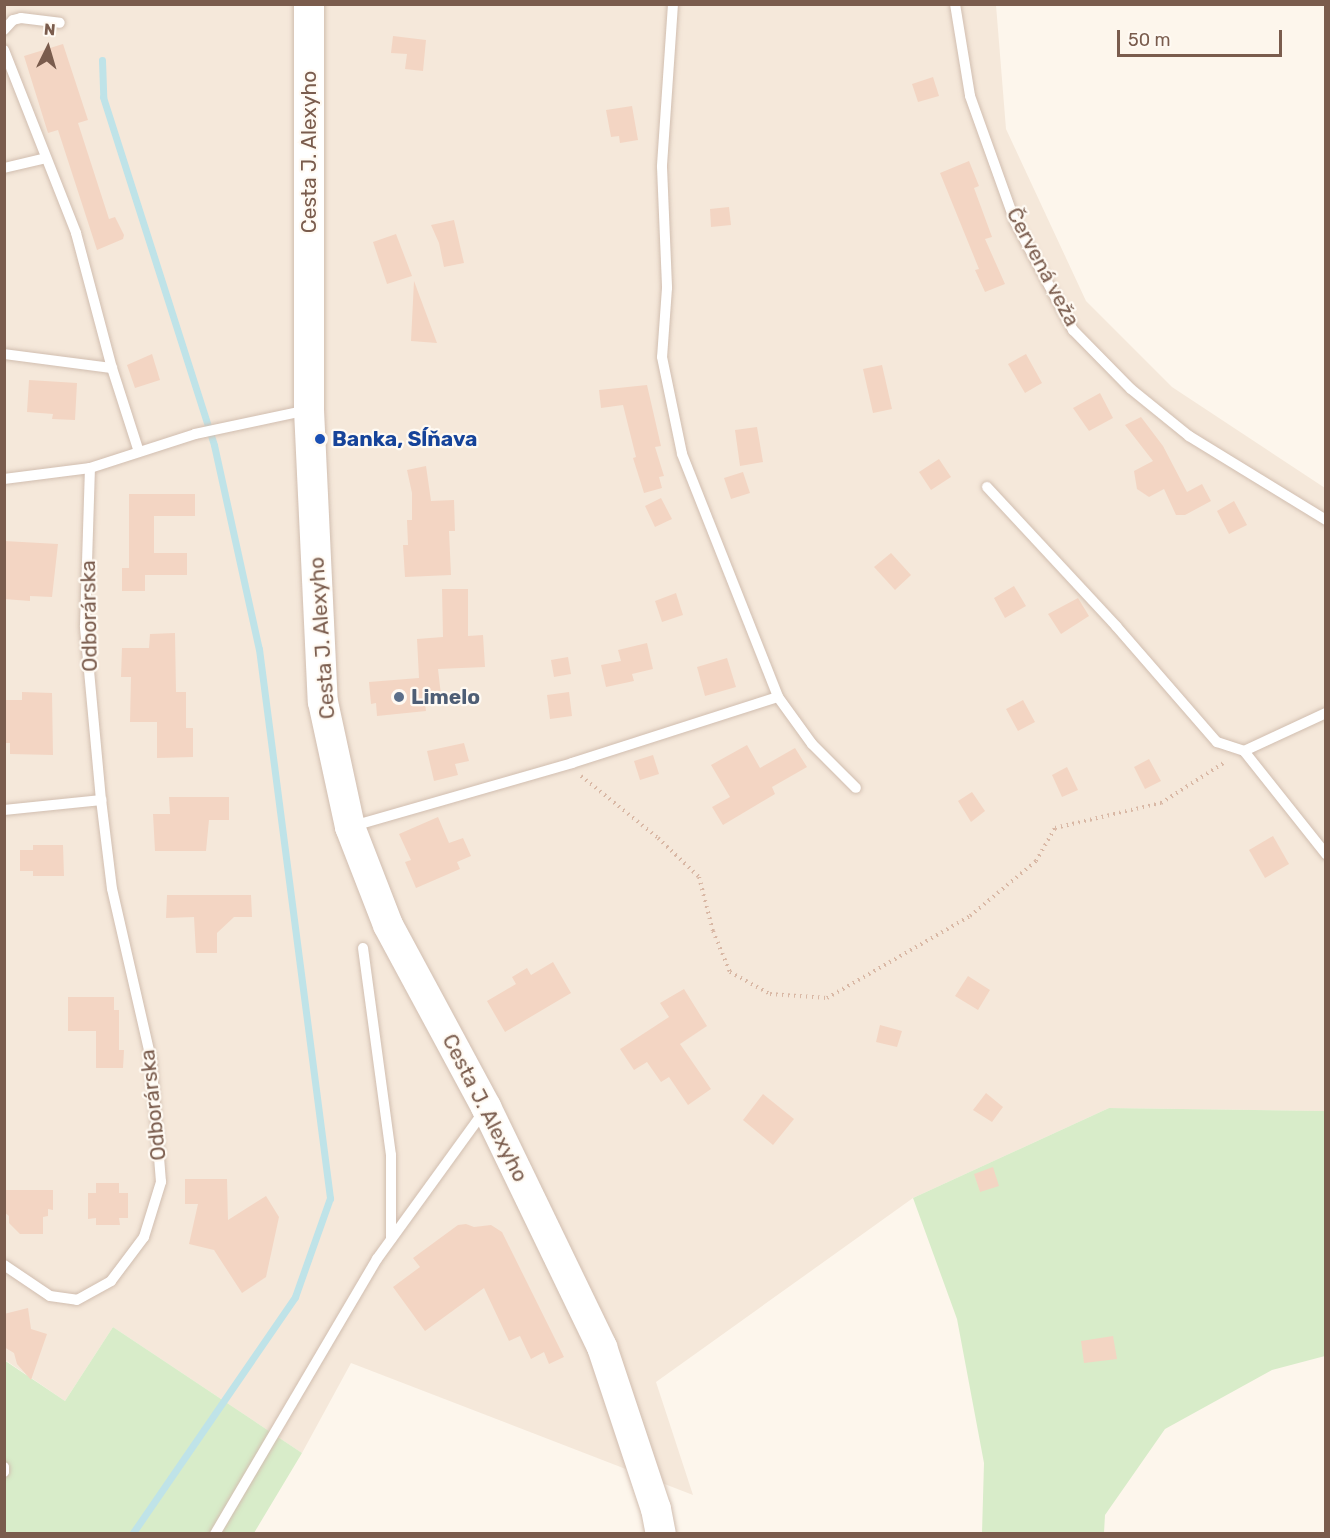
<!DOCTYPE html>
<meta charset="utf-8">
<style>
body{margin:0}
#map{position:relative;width:1330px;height:1538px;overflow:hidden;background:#fdf6ec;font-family:Rubik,sans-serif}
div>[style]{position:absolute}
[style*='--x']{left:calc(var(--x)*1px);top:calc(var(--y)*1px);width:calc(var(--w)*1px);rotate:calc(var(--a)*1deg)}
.residential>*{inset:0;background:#f5e8da}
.green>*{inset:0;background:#d8ecc9}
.stream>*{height:7px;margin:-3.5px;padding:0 3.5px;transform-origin:3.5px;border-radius:3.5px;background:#bfe3e8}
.building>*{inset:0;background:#f3d5c3}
.path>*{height:4px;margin-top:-2px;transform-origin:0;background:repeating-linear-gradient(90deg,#d9b8a5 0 1.5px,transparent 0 6px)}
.roads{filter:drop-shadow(0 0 2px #d1beb0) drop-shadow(0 0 2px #d1beb0)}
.lane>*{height:10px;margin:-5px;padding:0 5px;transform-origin:5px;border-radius:5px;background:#fff}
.secondary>*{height:30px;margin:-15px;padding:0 15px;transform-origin:15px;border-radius:15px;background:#fff}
.dots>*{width:16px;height:16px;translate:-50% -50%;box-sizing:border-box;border:3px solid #fffaf3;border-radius:50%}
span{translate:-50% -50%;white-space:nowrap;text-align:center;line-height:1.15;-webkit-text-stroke:4.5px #fffaf3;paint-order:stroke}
.street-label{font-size:21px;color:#7a5c4d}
.transit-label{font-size:21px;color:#164399;font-weight:700}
.left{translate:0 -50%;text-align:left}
.service-label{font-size:21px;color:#4e5e75;font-weight:700}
.frame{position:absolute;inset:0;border:6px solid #7a5c4d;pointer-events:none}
.north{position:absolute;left:18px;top:18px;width:60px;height:60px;-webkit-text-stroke:4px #fffaf3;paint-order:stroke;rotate:5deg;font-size:16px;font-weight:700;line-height:24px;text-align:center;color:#7a5c4d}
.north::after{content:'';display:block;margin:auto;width:21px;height:27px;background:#7a5c4d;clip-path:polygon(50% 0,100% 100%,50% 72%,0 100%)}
.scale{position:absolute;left:1117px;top:30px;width:165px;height:27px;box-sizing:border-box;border:3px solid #7a5c4d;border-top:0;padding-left:8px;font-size:18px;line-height:21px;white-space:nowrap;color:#7a5c4d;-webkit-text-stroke:4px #fffaf3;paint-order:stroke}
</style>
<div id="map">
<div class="residential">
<div style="clip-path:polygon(4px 5px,996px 5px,1006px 129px,1086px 301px,1172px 387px,1325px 488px,1325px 1111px,1109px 1108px,913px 1198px,656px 1382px,693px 1495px,351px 1363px,302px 1453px,113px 1327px,65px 1401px,5px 1360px)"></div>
</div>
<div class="green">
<div style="clip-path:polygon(1109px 1108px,1325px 1111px,1325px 1356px,1272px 1370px,1165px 1429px,1105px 1515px,1104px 1533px,982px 1533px,984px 1463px,957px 1319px,913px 1198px)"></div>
<div style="clip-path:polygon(113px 1327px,302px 1453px,254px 1533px,5px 1533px,4px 1360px,65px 1401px)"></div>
</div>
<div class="stream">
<div style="--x:102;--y:60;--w:37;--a:88"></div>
<div style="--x:103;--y:97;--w:365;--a:72.3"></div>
<div style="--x:214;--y:445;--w:209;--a:77.6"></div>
<div style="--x:259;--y:649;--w:554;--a:82.63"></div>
<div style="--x:330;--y:1198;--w:105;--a:109.5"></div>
<div style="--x:295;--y:1297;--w:288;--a:124.5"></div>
</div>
<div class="building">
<div style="clip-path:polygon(393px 36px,426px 40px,423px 71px,405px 69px,407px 54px,391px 53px)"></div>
<div style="clip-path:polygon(63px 44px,88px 120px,78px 123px,109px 219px,115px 217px,124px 235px,123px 239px,97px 250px,58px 130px,48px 133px,24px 56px)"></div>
<div style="clip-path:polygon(933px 77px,939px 96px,918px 102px,912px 84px)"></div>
<div style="clip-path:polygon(632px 106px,638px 140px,620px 143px,619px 136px,611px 137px,606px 110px)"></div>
<div style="clip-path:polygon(969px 161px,979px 186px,974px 188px,992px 237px,985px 239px,1005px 284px,985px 292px,975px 270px,979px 269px,940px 173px)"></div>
<div style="clip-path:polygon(729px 207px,731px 225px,711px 227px,710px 209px)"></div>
<div style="clip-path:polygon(454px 220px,464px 263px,444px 267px,439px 243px,431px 225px)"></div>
<div style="clip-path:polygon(396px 234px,412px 276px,387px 284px,373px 242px)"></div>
<div style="clip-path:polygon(414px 281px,437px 343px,411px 341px)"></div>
<div style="clip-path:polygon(152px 354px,160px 380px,135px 388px,127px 365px)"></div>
<div style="clip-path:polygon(1026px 354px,1042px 383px,1025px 393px,1008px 364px)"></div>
<div style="clip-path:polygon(882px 365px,892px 409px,873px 413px,863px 369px)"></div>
<div style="clip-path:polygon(29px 380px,77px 383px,75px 420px,52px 419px,53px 414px,27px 412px)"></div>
<div style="clip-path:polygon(647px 385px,661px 446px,655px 447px,664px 476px,659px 477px,662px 488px,644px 493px,633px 458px,636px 457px,623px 405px,601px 408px,599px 390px)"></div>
<div style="clip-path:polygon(1100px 393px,1113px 418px,1089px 431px,1073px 408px)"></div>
<div style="clip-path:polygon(1141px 417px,1163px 446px,1187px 492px,1202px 484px,1211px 501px,1185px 515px,1176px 515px,1164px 489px,1149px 497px,1137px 489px,1134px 471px,1153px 461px,1125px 425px)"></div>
<div style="clip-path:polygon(757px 427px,763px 462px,740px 466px,735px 430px)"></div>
<div style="clip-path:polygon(939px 459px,951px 477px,931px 490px,919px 472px)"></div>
<div style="clip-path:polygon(426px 466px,431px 501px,454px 500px,455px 531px,449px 531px,451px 575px,405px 577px,403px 545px,408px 545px,407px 520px,412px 520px,412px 493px,407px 470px)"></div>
<div style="clip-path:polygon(743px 472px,750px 493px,731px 499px,724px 478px)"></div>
<div style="clip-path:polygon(129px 494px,195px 494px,195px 516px,154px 516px,154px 553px,187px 553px,187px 575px,145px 575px,145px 591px,122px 591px,122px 568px,129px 568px)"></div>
<div style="clip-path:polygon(661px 498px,672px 519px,655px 527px,645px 506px)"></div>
<div style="clip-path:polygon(1234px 501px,1247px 525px,1229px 534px,1217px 511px)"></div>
<div style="clip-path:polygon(4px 541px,58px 544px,52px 597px,30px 596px,30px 601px,4px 599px)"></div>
<div style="clip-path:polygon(891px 553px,911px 575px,895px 590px,874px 567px)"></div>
<div style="clip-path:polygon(1014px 586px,1026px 606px,1005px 618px,994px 598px)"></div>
<div style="clip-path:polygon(442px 589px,468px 589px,468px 636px,483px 635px,485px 667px,438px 669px,441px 695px,424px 697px,426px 711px,377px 716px,376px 703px,371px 704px,369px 682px,419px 678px,417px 639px,443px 637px)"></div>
<div style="clip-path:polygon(676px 593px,683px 615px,662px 622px,655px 601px)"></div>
<div style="clip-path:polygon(1078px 598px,1089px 616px,1061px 634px,1048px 614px)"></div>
<div style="clip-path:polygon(175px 633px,176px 692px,186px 692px,186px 728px,193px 728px,193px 757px,157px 758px,157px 722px,130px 722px,131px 677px,121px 677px,122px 648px,149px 648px,150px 634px)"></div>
<div style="clip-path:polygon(647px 643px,653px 669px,632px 674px,634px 681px,606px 687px,601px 665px,621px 661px,618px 650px)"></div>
<div style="clip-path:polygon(568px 657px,571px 674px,554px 677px,551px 660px)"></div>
<div style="clip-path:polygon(727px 658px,736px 687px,705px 696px,697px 667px)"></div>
<div style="clip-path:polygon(22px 692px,52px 693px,53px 755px,10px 754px,10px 743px,6px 743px,4px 700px,22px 700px)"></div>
<div style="clip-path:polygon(569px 692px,572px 716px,550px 719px,547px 695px)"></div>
<div style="clip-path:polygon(1023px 700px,1035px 722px,1018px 731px,1006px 709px)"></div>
<div style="clip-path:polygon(464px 743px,469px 761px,455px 764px,458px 775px,434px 781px,427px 751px)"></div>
<div style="clip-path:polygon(747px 745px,760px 768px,795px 748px,807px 767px,772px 787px,775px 794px,723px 825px,712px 807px,730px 797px,711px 765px)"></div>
<div style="clip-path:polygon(653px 755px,659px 774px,640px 780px,634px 761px)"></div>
<div style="clip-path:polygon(1149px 759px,1161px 781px,1145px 789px,1134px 767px)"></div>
<div style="clip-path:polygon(1067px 767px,1078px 790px,1062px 797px,1052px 775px)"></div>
<div style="clip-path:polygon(972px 792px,985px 811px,971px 822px,958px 801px)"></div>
<div style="clip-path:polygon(169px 797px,229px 797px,229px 820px,209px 820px,206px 851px,155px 851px,153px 814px,170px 814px)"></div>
<div style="clip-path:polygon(438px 817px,449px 843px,463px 838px,471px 856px,457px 862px,460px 869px,416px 888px,405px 862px,411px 860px,399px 834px)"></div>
<div style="clip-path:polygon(1273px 836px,1289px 864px,1265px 878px,1249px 850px)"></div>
<div style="clip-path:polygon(33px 845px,63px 845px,64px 876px,33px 876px,33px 871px,20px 871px,20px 850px,33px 850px)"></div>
<div style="clip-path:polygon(167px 895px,251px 895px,252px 917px,234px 917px,217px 933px,217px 953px,196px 953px,194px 917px,166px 918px)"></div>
<div style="clip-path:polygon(553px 962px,571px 993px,505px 1032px,487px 1001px,516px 984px,512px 977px,527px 968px,531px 975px)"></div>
<div style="clip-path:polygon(968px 976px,990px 990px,978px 1010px,955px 996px)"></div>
<div style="clip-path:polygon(684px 989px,707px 1026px,680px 1044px,711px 1089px,688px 1105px,669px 1077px,661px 1082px,647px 1062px,634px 1070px,620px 1049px,669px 1017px,660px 1003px)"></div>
<div style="clip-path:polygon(68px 997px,114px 997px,114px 1010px,119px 1010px,119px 1050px,124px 1050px,123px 1068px,96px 1068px,96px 1031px,68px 1031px)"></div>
<div style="clip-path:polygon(880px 1025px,902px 1031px,897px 1047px,876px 1042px)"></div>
<div style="clip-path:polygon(986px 1093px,1003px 1107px,992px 1122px,973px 1110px)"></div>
<div style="clip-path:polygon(763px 1094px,794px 1119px,773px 1145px,743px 1120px)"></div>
<div style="clip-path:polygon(993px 1167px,999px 1186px,980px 1192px,974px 1174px)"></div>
<div style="clip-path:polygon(185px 1179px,227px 1179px,228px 1220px,266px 1196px,279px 1217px,266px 1277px,242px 1293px,214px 1250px,189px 1244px,198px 1204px,185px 1204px)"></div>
<div style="clip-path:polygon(96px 1183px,119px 1183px,119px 1193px,128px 1193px,128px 1218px,119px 1218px,120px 1225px,96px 1225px,96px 1218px,88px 1219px,88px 1193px,96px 1193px)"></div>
<div style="clip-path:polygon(4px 1190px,53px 1190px,53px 1210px,48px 1209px,48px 1216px,43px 1217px,43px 1234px,20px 1234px,9px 1223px,9px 1216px,4px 1212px)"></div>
<div style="clip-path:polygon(466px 1224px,474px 1227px,491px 1225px,502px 1232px,564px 1357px,549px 1364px,544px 1352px,531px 1359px,520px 1336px,509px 1341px,484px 1288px,425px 1331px,393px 1287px,420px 1267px,413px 1258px,458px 1225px)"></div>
<div style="clip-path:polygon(28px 1308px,31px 1329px,47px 1334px,31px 1380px,17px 1364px,14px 1353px,4px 1347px,4px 1314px)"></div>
<div style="clip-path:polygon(1113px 1336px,1117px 1359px,1084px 1363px,1081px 1341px)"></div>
</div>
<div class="path">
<div style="--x:581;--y:776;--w:99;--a:38.8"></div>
<div style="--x:658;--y:838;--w:57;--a:43.6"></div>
<div style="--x:699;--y:877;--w:56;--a:75.5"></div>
<div style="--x:713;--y:931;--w:44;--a:67.5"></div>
<div style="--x:730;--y:972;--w:46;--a:28.8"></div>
<div style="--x:770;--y:994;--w:57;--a:4"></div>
<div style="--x:827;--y:998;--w:165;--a:-29.8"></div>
<div style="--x:970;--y:916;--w:86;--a:-39.8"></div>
<div style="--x:1036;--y:861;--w:38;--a:-60"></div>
<div style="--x:1055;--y:828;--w:109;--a:-13.3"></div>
<div style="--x:1161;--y:803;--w:76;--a:-32.6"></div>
</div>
<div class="roads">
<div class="lane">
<div style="--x:673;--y:4;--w:163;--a:93.9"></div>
<div style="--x:662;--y:167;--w:121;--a:87.6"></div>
<div style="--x:667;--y:288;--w:69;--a:94.1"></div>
<div style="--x:662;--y:357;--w:99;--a:78.3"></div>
<div style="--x:682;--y:454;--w:261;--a:68.4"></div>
<div style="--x:778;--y:697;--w:58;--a:54.1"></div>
<div style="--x:812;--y:744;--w:62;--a:45"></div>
<div style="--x:955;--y:4;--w:93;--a:80.7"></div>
<div style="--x:970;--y:96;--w:134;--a:70.3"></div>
<div style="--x:1015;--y:222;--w:123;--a:61.8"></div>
<div style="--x:1073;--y:330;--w:83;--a:45.5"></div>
<div style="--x:1131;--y:389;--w:75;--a:39"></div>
<div style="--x:1189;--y:436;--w:161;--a:31.5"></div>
<div style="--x:4;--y:30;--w:13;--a:-48"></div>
<div style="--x:13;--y:20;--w:8;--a:-14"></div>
<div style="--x:21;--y:18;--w:39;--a:7"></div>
<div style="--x:4;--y:50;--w:197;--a:68.5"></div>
<div style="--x:76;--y:233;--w:140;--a:75.1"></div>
<div style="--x:112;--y:368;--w:88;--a:72.2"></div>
<div style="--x:4;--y:168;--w:43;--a:-13.4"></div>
<div style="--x:4;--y:354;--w:109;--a:7.4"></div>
<div style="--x:4;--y:479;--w:87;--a:-7.3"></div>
<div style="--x:90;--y:468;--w:110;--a:-17.9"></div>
<div style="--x:195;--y:434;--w:116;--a:-12"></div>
<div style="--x:987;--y:487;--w:190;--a:47.1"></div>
<div style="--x:1116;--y:626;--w:154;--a:49"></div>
<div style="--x:1217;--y:742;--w:28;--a:18"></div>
<div style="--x:1244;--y:751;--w:132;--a:51.5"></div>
<div style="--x:1244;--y:751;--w:90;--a:-24.9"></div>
<div style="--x:4;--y:810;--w:98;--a:-5.9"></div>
<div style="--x:353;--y:826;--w:228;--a:-16"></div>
<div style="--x:572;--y:763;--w:216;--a:-17.8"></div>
<div style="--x:363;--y:948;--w:209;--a:82.3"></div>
<div style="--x:391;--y:1155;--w:84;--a:90"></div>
<div style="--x:4;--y:1265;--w:55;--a:34"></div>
<div style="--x:50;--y:1296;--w:27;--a:8"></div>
<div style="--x:77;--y:1300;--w:39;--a:-29"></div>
<div style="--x:111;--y:1281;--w:55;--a:-53.1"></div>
<div style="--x:144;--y:1237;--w:58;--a:-72.8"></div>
<div style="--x:161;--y:1182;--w:123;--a:-94.6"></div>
<div style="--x:151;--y:1059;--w:174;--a:-102.9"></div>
<div style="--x:112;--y:889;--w:90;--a:-97"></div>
<div style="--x:101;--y:800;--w:175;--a:-95.3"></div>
<div style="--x:85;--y:626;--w:158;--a:-88.2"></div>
<div style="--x:4;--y:1467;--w:5;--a:90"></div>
<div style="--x:215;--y:1534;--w:319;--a:-59.5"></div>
<div style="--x:377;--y:1259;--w:184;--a:-54.1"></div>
</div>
<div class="secondary">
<div style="--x:309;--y:4;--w:406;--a:90"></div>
<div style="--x:309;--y:410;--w:292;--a:87.3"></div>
<div style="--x:323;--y:702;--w:128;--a:77.8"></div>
<div style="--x:350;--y:827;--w:105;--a:68.8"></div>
<div style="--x:388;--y:925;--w:207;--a:61.7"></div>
<div style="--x:486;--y:1107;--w:267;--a:64.2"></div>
<div style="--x:602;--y:1347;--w:171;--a:71.6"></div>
<div style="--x:656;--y:1509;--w:25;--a:79"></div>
</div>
</div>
<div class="dots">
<div style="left:320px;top:439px;background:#1a4fb4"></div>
<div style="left:399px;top:697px;background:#5c6f8a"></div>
</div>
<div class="street-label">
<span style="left:309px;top:152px;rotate:-90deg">Cesta J. Alexyho</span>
<span style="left:1043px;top:267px;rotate:62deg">Červená veža</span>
<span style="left:89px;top:616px;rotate:-91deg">Odborárska</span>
<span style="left:322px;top:638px;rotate:-94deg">Cesta J. Alexyho</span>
<span style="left:153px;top:1105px;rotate:-96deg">Odborárska</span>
<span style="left:485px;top:1108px;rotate:63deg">Cesta J. Alexyho</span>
</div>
<div class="transit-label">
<span class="left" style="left:332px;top:439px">Banka, Sĺňava</span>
</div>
<div class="service-label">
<span class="left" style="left:411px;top:697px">Limelo</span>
</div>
<div class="frame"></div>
<div class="north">N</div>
<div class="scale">50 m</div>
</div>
